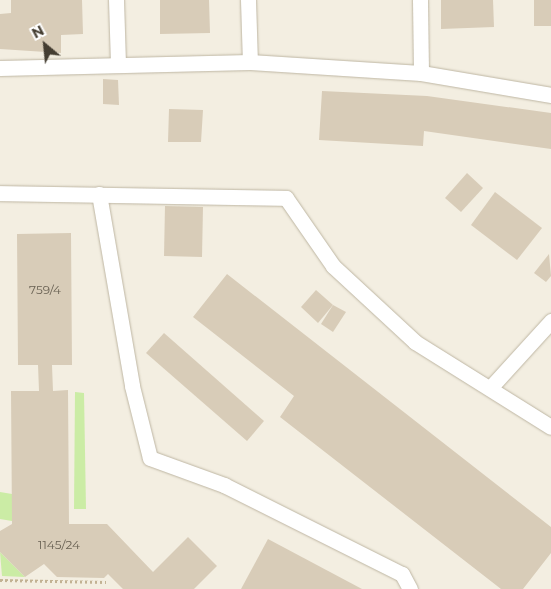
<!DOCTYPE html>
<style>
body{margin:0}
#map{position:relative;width:551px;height:589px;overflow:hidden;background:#f3eee1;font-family:Montserrat,sans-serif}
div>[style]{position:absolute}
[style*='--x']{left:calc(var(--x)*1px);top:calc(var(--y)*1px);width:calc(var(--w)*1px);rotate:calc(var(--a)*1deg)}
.green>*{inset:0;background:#cbeca5}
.building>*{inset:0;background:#d8ccb8}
.path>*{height:3px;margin-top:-1.5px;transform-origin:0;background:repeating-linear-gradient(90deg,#c2b293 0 2.5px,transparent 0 5px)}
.roads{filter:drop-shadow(0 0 1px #beb6a3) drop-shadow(0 0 1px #beb6a3)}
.service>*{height:15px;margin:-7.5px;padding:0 7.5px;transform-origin:7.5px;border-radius:7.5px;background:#fff}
span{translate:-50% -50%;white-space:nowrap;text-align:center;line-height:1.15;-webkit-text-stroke:4px #fff;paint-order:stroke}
.number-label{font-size:12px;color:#696153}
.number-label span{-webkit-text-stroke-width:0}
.north{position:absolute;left:20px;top:20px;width:50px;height:50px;-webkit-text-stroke:4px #fff;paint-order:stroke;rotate:332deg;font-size:14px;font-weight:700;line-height:20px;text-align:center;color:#443d31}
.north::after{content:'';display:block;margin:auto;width:18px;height:22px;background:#443d31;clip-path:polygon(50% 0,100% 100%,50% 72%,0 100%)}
</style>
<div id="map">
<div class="green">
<div style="clip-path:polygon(75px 392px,84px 393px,86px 509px,74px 509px)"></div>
<div style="clip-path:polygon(0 492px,12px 494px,12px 521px,0 519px)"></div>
<div style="clip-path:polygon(0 552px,25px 577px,2px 576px)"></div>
</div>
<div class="building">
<div style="clip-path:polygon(11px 0,82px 0,83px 34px,61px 35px,61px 53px,0 49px,0 14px,11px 13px)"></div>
<div style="clip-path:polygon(160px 0,209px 0,210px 33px,160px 34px)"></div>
<div style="clip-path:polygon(441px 0,493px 0,494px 27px,441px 29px)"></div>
<div style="clip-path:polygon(534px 0,551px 0,551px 26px,534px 26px)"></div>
<div style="clip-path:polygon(103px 79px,118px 80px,119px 105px,103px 104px)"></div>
<div style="clip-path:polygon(322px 91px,427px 96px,551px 113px,551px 149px,424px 131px,423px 146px,319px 140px)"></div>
<div style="clip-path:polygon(169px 109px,203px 110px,201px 142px,168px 142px)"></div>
<div style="clip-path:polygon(467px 173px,483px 188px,461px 212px,445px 198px)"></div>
<div style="clip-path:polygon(495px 192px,542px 228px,517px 260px,471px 225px)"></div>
<div style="clip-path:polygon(165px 206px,203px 207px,202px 257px,164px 256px)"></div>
<div style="clip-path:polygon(71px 233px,72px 365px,52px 365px,53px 391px,68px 390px,69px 524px,107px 524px,153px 572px,188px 537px,217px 566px,194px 589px,123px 589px,108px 574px,104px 578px,57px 577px,44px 564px,25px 577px,0 552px,0 531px,12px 524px,11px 391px,39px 391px,38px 365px,18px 365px,17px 234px)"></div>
<div style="clip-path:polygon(549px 254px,551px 276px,546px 282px,534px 273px)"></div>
<div style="clip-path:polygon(227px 274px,551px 527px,551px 553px,523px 589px,501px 589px,280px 417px,294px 396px,193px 317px)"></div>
<div style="clip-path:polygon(316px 290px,333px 305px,318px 323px,301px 307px)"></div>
<div style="clip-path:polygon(333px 305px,346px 312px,333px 332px,321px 324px)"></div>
<div style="clip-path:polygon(164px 333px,264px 421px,247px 441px,146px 353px)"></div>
<div style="clip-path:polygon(268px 539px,362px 589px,241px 589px)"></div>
</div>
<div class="path">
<div style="--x:0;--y:580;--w:106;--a:1.1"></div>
</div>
<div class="roads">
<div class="service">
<div style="--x:116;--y:0;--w:64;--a:88.2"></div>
<div style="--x:248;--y:0;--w:62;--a:88.2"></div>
<div style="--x:420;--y:0;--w:73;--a:89.2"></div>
<div style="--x:0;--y:68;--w:250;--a:-1.4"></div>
<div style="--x:250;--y:62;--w:171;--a:3.7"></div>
<div style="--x:421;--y:73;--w:132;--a:9.6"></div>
<div style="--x:0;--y:193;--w:286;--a:1"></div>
<div style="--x:286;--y:198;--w:83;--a:55.3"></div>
<div style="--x:333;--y:266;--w:112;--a:42.8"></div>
<div style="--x:415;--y:342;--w:160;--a:32"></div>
<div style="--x:99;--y:194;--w:195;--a:80.2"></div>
<div style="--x:132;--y:386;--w:74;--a:76"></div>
<div style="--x:150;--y:458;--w:79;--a:20"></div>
<div style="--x:224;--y:485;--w:199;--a:26.6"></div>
<div style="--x:402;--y:574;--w:17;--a:62"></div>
<div style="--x:490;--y:388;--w:91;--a:-47.7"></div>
</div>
</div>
<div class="number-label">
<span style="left:45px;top:290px">759/4</span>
<span style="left:59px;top:545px">1145/24</span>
</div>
<div class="north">N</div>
</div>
